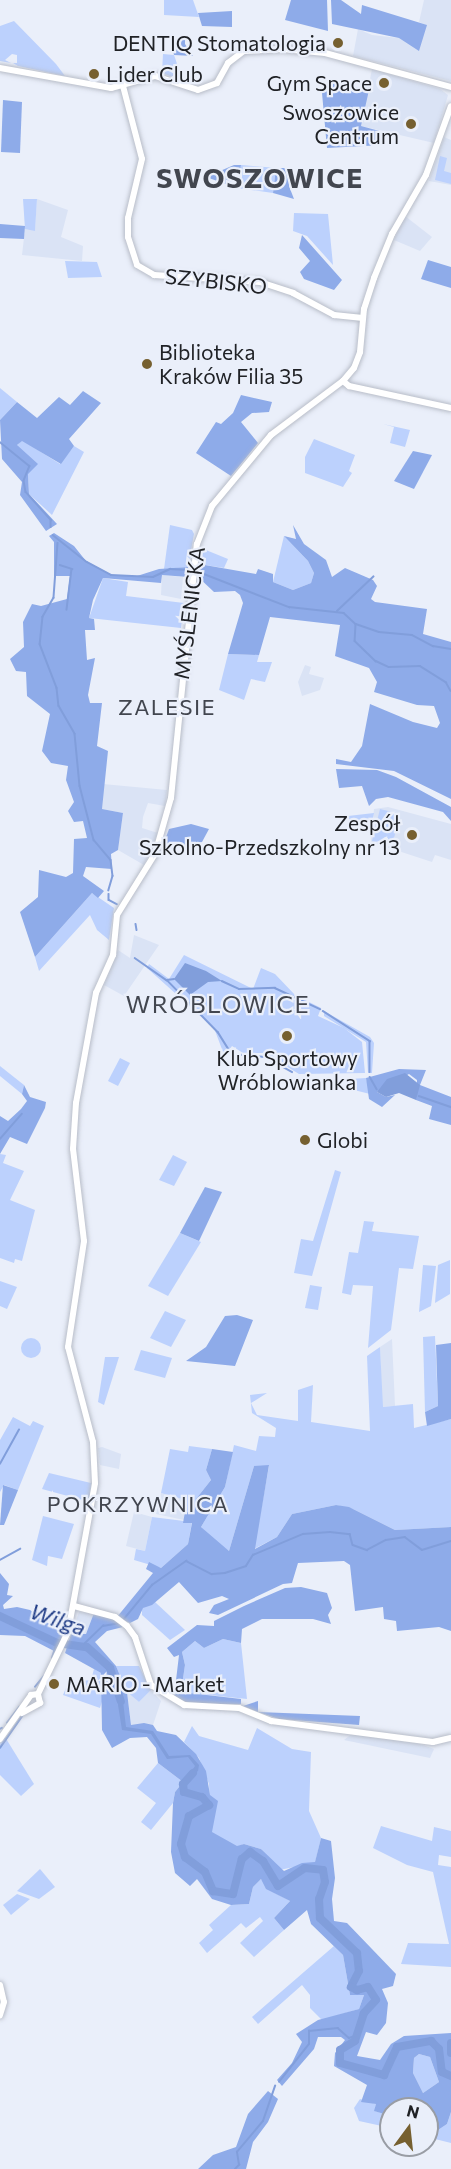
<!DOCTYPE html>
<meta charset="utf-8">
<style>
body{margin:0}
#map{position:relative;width:451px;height:2169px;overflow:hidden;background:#eaeffa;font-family:Commissioner,sans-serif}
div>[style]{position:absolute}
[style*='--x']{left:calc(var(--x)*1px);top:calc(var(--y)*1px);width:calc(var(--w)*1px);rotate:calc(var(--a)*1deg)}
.built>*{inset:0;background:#dae3f5}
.green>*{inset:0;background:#bcd1fd}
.round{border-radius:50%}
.forest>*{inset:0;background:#8eabe9}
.water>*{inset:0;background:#819edb}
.stream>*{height:1.5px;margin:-0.75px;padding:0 0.75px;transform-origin:0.75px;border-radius:0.75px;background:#819edb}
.river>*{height:8px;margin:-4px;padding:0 4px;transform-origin:4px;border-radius:4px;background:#819edb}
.roads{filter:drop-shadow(0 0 2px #b8bdc8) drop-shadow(0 0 2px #b8bdc8)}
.minor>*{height:6px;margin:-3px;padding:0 3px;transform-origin:3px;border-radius:3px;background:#fff}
.dots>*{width:16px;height:16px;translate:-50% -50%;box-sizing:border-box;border:3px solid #eaeffa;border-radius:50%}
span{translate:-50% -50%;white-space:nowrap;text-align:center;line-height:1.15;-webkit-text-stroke:4.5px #eaeffa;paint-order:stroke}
.poi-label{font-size:21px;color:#202226}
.right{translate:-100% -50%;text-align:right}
.left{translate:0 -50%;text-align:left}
.street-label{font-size:21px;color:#202226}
.neighbourhood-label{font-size:22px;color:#42464f;letter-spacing:1.5px}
.water-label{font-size:22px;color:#223e87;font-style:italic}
.quarter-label{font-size:24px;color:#42464f;letter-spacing:1.5px}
.district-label{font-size:27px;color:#42464f;font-weight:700;letter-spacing:1.5px}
.north{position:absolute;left:379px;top:2097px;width:60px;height:60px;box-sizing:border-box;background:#eaeffa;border:2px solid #999da5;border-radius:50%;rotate:15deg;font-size:16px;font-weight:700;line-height:24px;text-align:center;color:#202226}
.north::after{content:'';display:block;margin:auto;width:21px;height:27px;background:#766030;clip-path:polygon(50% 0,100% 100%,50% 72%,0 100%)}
</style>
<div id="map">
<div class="built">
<div style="clip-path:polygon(424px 0,451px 0,451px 81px,353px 56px,358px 29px,372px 35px,399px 38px,426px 25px,419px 22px)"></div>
<div style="clip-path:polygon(372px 69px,440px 89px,448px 95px,434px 143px,361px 126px)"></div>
<div style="clip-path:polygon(444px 137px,451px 140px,451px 185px,429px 181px)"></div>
<div style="clip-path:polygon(37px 199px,68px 210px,61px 237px,83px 246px,82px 261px,22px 255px,25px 229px,35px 230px)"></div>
<div style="clip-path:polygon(405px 216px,432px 237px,420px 251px,394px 240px)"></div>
<div style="clip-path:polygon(162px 575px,183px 577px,181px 599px,161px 595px)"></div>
<div style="clip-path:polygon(305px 665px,311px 667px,309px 674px,324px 678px,320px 690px,302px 696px,298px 682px)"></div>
<div style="clip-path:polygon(103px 784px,167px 790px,165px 806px,148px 803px,143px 817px,142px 828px,158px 833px,144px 865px,118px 850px,123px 813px,102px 809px)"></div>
<div style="clip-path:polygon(388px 807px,451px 824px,451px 860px,435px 855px,432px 862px,371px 842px,374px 809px)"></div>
<div style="clip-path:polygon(134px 935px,159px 945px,124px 996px,104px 985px,118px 950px,130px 958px)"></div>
<div style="clip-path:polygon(392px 1339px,395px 1406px,382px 1407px,380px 1347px)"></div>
<div style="clip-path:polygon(102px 1447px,121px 1454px,119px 1469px,100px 1465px,98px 1448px)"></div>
<div style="clip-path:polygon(161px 1493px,187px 1500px,184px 1520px,156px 1514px)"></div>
<div style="clip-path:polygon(134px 1512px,152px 1517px,145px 1551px,126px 1546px)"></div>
<div style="clip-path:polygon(79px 1612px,94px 1613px,86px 1634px,71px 1634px)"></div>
<div style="clip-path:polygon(151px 1690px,161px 1701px,153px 1725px,131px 1725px,127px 1692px,139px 1702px)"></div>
<div style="clip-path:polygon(353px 1733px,420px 1744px,434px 1749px,430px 1758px,344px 1740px)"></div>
</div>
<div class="green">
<div style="clip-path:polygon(164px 0,193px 0,199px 17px,164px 15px)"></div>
<div style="clip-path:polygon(14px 21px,56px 64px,65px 76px,18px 66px,13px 63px,17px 63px,17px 55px,12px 54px,5px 60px,11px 63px,0 61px,0 26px)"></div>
<div style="clip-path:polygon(163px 54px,174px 55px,183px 81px,162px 73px)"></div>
<div style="clip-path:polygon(440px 156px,447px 158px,444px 171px,451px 173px,451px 184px,435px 180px)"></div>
<div style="clip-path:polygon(241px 165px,276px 168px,273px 193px,237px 188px)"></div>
<div style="clip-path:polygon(23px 199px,37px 199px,35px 231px,25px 229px)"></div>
<div style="clip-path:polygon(294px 213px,328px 214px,333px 265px,307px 236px,293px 231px)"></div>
<div style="clip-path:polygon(65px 261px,97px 262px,102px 277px,68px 278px)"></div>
<div style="clip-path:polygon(0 388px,17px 402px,0 420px)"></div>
<div style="clip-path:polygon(383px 424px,410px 430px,405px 447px,390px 443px,394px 427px)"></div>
<div style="clip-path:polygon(314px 439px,355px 455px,349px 471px,352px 473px,343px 487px,305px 473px,305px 457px)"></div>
<div style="clip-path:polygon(22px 440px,60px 464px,74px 446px,84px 452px,52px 515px,29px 494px,28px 474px,17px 445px)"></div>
<div style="clip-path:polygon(170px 525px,192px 530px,194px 534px,188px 567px,164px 569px)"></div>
<div style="clip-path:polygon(284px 536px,308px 561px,314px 573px,311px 583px,293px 590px,273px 582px)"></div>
<div style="clip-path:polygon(201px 548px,228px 559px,224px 568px,199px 564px)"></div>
<div style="clip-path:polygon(103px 578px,128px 582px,126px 596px,184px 603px,181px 628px,89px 618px)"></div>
<div style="clip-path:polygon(228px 654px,259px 655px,257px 662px,272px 662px,265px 682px,251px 679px,244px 700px,219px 690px)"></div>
<div style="clip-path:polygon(380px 809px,400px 814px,392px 846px,372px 841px)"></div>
<div style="clip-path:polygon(374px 813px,371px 827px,350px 825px,348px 816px)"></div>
<div style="clip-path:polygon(92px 893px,114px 908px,109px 940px,97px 930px,90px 915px,39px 971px,35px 957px)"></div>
<div style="clip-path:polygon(184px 955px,253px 989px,261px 968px,275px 974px,295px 995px,321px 1008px,318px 1016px,344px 1028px,362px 1042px,365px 1073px,299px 1074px,265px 1053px,243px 1053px,232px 1046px,226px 1054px,223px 1052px,214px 1028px,147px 968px,149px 964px,169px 979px)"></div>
<div style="clip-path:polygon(324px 1011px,370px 1037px,374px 1043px,372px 1073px,368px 1073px,366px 1042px,324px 1016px)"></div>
<div style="clip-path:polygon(120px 1058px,130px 1063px,118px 1086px,108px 1081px)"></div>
<div style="clip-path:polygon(0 1066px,24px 1085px,22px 1094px,0 1076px)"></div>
<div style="clip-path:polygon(366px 1078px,370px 1094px,350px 1089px,350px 1079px)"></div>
<div style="clip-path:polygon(0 1154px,6px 1155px,3px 1163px,24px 1171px,10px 1200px,35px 1210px,22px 1261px,15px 1259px,14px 1263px,0 1258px)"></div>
<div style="clip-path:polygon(173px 1155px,187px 1162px,174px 1186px,159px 1180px)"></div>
<div style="clip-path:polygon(335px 1170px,341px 1172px,312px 1276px,294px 1273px,301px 1239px,313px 1241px)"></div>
<div style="clip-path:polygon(364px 1221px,374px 1222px,372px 1231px,419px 1236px,413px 1269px,399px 1268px,391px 1330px,368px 1348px,373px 1286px,353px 1285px,351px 1295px,342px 1293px,349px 1252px,358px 1253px)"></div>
<div style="clip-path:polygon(180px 1233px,201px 1242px,168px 1296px,148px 1286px)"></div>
<div style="clip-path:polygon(450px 1260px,450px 1294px,435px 1303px,438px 1265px)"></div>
<div style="clip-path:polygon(423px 1265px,436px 1266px,431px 1306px,419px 1312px)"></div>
<div style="clip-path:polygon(0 1281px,17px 1287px,7px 1309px,0 1306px)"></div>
<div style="clip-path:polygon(310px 1285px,322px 1287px,318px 1310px,305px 1308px)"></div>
<div style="clip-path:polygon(165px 1311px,186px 1320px,171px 1347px,150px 1338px)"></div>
<div style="clip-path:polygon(435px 1336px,438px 1406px,425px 1412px,423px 1337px)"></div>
<div class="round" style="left:21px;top:1338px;width:20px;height:20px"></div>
<div style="clip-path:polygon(380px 1347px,383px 1407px,413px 1404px,414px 1428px,451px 1419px,451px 1527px,395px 1530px,353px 1509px,336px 1505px,292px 1514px,277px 1537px,254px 1549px,269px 1466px,254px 1466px,229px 1551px,214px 1541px,201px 1527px,225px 1487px,234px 1445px,256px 1451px,259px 1436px,275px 1437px,276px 1428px,252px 1413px,250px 1395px,267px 1393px,251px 1403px,257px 1415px,298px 1421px,298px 1390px,313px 1385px,311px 1422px,370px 1431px,367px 1356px)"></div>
<div style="clip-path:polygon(141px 1350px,172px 1358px,165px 1378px,134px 1370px)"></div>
<div style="clip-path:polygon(105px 1357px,119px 1357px,104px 1405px,98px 1402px)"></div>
<div style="clip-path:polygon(13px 1417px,30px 1426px,33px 1421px,44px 1426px,18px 1490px,4px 1485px,0 1492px,0 1440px)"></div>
<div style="clip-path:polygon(189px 1446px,212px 1449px,206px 1470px,211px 1480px,196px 1499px,194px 1513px,185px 1512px,186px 1500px,161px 1493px,170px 1449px,188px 1452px)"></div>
<div style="clip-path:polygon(49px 1473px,91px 1483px,90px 1502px,42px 1489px)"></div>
<div style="clip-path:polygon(43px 1516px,74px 1524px,62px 1559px,48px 1556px,47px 1566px,32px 1560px)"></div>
<div style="clip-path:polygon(152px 1517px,192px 1522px,188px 1544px,161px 1568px,134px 1560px,136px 1549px,145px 1551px)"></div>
<div style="clip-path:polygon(155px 1602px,185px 1630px,170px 1640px,142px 1615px,142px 1608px)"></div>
<div style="clip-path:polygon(223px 1639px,241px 1643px,247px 1699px,181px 1692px,185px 1665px,182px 1652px,195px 1641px,204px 1648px)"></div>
<div style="clip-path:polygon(139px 1666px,151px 1690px,139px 1702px,127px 1692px,116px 1666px)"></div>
<div style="clip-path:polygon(94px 1669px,101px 1673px,104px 1695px,100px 1708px,63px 1695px,66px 1688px,77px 1691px,82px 1681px,91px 1680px)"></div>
<div style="clip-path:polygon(192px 1726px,199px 1736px,248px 1750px,257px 1728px,292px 1749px,311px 1752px,309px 1811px,321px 1838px,315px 1863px,279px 1870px,261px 1849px,244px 1844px,237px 1847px,211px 1832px,209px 1784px,199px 1758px,184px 1742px)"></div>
<div style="clip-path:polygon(5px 1737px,34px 1784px,21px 1796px,0 1775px,0 1744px)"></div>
<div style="clip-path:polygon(158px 1763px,183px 1782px,175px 1792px,173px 1803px,151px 1830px,141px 1822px,156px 1803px,137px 1788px)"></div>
<div style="clip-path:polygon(381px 1826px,432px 1841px,434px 1827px,451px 1831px,451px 1857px,439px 1855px,438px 1865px,451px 1867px,451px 1967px,401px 1964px,408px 1943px,449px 1944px,433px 1872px,407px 1865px,373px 1848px)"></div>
<div style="clip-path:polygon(40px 1869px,55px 1887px,39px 1899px,17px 1891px)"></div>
<div style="clip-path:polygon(261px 1879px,275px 1893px,290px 1901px,274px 1918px,284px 1930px,254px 1957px,240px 1943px,263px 1921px,260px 1917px,246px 1928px,241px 1923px,207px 1953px,199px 1943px,213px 1930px,209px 1925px,231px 1905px,249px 1904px,253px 1887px)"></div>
<div style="clip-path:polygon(17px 1894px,30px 1899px,11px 1915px,3px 1905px)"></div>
<div style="clip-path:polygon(334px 1946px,343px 1955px,350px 1995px,364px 1995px,359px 2009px,322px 2020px,310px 2008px,310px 1995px,302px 1985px,258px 2024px,252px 2017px)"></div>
<div style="clip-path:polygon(419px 2054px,430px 2057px,439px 2082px,423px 2093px,413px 2073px,414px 2058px)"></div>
<div style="clip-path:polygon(360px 2099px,376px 2104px,375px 2111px,391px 2116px,391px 2128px,359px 2121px,354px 2108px)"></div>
<div style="clip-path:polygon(451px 2112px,451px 2143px,427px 2137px,427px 2127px,438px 2130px,447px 2124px)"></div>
</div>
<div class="forest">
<div style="clip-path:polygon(291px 0,327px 0,328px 31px,285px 20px)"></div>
<div style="clip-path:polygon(331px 0,341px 0,361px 14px,362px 5px,427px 25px,419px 51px,399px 38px,332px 24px)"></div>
<div style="clip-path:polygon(232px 11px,232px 27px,202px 26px,198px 13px)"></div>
<div style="clip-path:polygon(185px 39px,185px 44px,193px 56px,174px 55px,170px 40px)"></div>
<div style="clip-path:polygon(334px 83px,369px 90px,361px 126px,387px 133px,383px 145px,327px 148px,322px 93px)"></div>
<div style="clip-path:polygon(3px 100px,22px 102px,20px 153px,1px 152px)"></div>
<div style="clip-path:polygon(234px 165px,241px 165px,237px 188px,206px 177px)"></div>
<div style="clip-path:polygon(276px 168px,290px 168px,289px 186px,294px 199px,273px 193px)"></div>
<div style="clip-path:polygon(0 224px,25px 226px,24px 239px,0 238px)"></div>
<div style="clip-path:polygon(302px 235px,342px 280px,334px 290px,304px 279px,300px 272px,310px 261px,299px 248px)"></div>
<div style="clip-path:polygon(428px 260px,451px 267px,451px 288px,421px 279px)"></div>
<div style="clip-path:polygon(83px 391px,101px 403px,69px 439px,74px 446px,61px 464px,22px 441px,17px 445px,38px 464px,28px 474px,29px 494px,57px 524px,46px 531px,20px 495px,22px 482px,2px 459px,0 420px,17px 402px,37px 418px,59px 397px,70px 405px)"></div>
<div style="clip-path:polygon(241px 395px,272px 402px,269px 412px,252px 413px,241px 422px,258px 443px,231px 476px,196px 453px,216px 422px,221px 424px,233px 413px)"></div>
<div style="clip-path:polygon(413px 451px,432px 455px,414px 489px,394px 481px)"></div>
<div style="clip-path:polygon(293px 525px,304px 544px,326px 560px,332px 577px,345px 568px,373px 580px,377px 586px,371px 599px,375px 602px,427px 609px,423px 634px,451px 642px,451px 799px,394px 771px,336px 764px,336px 759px,351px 762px,362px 746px,370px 704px,413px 722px,437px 728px,440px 723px,434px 706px,417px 705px,374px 692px,377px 682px,369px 668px,335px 656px,340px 625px,270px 617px,259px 655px,228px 654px,243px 603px,240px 595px,235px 591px,214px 592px,197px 576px,199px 564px,256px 574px,258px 569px,273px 574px,273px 582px,293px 590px,311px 583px,314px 573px,308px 561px,284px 536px,296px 539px)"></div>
<div style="clip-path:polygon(54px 533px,74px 546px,86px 561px,112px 575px,137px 576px,159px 569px,188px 567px,188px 577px,162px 575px,161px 583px,103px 578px,93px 600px,89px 618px,94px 619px,95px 630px,85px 630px,87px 660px,95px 658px,88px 695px,90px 703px,102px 703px,97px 746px,108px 751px,102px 809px,123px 813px,118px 850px,111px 854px,112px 869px,86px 867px,83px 876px,104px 891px,98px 898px,92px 893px,35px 957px,20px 912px,38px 897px,39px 870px,66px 877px,73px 873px,74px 839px,87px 838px,83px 821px,74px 822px,68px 811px,74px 802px,66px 780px,68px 766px,51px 763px,42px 751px,50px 714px,27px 696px,26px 672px,16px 671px,10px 659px,24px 647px,23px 622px,32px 604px,41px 606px,67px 599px,70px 576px,54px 576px,54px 542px,49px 536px)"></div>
<div style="clip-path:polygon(336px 769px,377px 770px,396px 777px,451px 807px,451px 821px,443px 812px,388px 797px,376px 799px,369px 806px,362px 786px,339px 788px)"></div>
<div style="clip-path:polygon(191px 824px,209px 829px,202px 842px,168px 849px,163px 845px,169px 829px)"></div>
<div style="clip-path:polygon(399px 1069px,426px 1070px,420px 1085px,451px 1097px,451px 1125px,429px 1119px,432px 1106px,416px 1100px,417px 1080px,409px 1074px,377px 1092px,386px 1097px,395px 1095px,382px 1107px,369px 1099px,366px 1078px)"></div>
<div style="clip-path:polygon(24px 1085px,30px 1097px,46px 1102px,45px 1108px,27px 1144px,10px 1137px,0 1154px,0 1116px,8px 1121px,21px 1109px,27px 1101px,22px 1094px)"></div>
<div style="clip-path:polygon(205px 1187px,222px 1192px,199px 1241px,180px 1233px)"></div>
<div style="clip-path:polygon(237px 1315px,253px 1320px,235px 1366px,186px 1361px,206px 1347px,225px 1316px)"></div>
<div style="clip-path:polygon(451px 1343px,451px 1419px,427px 1426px,425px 1412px,438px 1406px,436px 1345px)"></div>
<div style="clip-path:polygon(212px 1449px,233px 1452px,225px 1487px,201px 1527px,229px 1551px,254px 1466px,269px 1465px,255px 1549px,277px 1537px,292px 1514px,336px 1505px,349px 1507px,395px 1530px,451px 1527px,451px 1631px,439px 1627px,397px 1631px,396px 1621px,384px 1619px,383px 1607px,355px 1611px,350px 1565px,344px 1561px,298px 1563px,292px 1583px,283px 1584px,218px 1615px,209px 1613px,214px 1605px,229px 1599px,222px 1596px,198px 1603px,179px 1582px,152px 1605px,143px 1608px,138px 1619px,130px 1623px,117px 1617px,153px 1573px,146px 1569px,149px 1562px,161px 1568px,188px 1544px,192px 1523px,183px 1523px,185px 1512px,194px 1513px,196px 1499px,211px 1480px,206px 1470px)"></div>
<div style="clip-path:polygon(3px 1485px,18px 1490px,4px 1525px,0 1525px)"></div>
<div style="clip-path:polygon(0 1573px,9px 1584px,7px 1595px,13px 1596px,3px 1605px,4px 1609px,17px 1607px,30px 1610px,63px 1634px,56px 1652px,25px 1636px,0 1635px)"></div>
<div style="clip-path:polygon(301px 1587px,327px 1593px,332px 1608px,328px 1615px,331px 1624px,313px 1619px,262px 1619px,242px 1629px,241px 1643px,223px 1639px,204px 1648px,195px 1641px,182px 1652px,185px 1665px,181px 1692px,241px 1699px,241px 1704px,194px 1705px,174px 1697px,179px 1655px,174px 1657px,167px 1648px,197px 1625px,214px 1626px,214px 1621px,244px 1606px,285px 1588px)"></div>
<div style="clip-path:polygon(evenodd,94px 1613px,116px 1619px,123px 1627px,107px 1631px,95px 1642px,116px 1666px,127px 1692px,131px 1725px,144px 1723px,153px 1725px,157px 1731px,176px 1735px,196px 1754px,206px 1771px,210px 1795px,218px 1801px,212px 1832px,237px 1846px,244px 1844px,261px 1849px,284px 1871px,302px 1863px,315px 1862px,321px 1838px,331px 1841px,335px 1878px,332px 1899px,334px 1921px,347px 1923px,396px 1974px,393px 1986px,382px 1989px,388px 2003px,386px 2023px,377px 2035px,366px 2032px,357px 2056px,380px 2060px,391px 2044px,404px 2036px,451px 2033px,451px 2112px,447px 2124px,438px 2130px,427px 2127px,427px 2109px,391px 2109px,391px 2116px,374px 2111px,376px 2104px,361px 2102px,367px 2085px,334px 2066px,335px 2053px,345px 2040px,341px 2037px,318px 2037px,314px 2049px,282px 2086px,277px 2080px,292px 2063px,302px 2042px,296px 2034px,318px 2020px,359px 2009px,364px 1995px,350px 1995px,343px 1955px,311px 1924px,307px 1910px,284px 1930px,274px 1918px,290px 1901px,266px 1889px,261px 1879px,253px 1887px,249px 1904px,231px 1905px,212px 1899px,197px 1879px,190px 1886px,175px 1873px,171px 1852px,173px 1803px,175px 1792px,183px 1782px,158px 1763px,156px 1748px,147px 1737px,130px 1738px,112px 1748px,102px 1730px,101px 1673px,65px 1653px,71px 1634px,86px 1634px,94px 1613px,419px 2054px,430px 2057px,439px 2082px,423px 2093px,413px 2073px,414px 2058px,419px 2054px)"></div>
<div style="clip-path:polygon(258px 1701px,258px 1712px,360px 1716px,359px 1725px,279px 1719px,258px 1712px,243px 1706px)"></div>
<div style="clip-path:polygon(268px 2091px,278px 2099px,268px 2122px,253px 2142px,246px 2169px,198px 2169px,213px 2155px,236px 2147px,248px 2114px)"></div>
</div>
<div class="water">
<div style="clip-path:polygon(185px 963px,206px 971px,222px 981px,208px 982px,190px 995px,174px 979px)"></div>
<div style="clip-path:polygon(405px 1073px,420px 1085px,416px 1100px,399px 1093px,386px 1097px,377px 1092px,387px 1079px)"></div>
<div style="clip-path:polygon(122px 1692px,126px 1727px,153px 1731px,169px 1756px,190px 1755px,199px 1765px,198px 1771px,186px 1779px,195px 1766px,188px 1757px,167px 1759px,151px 1734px,122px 1730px,118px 1705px)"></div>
</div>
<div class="stream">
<div style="--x:0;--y:442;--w:38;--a:39"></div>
<div style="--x:30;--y:466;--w:16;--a:112"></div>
<div style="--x:24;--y:481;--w:11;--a:80"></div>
<div style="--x:26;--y:492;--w:38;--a:48"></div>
<div style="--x:51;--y:520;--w:7;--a:90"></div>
<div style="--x:53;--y:535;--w:43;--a:38.5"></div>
<div style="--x:87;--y:562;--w:27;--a:28"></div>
<div style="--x:111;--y:575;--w:42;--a:2.7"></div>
<div style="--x:153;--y:577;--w:19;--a:-25"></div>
<div style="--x:170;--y:569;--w:17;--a:3"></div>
<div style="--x:58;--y:543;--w:55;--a:94.2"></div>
<div style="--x:54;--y:598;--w:22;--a:120"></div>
<div style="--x:43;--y:617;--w:27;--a:96"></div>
<div style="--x:40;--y:644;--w:47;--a:68.9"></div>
<div style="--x:57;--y:688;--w:18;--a:84"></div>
<div style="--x:59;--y:706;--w:32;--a:60"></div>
<div style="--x:75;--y:734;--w:52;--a:84.5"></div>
<div style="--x:80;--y:786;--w:56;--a:75.5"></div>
<div style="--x:94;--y:840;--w:26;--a:50"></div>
<div style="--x:111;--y:860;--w:16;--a:83"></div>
<div style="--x:113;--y:876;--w:15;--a:106"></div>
<div style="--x:60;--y:565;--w:13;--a:18"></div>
<div style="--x:72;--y:569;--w:41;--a:97"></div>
<div style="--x:199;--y:572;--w:97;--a:21.3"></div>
<div style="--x:289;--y:607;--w:55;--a:6.2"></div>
<div style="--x:344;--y:613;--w:16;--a:43"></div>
<div style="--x:356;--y:624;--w:24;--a:19"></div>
<div style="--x:379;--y:632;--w:33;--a:5"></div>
<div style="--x:412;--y:635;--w:24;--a:28"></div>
<div style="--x:433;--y:646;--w:18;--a:9"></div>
<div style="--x:337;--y:611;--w:50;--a:-43.4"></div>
<div style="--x:356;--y:624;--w:17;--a:93"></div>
<div style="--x:355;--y:641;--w:29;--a:44"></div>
<div style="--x:376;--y:661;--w:14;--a:25"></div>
<div style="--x:389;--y:667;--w:31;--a:-2"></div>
<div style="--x:420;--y:666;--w:31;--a:32"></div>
<div style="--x:446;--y:682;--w:10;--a:61"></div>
<div style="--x:109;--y:894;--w:6;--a:90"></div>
<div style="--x:109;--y:900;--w:9;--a:27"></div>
<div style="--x:136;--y:924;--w:6;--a:81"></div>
<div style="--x:135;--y:958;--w:39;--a:35"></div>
<div style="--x:167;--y:980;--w:7;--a:-8"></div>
<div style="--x:167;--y:980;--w:73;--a:45.6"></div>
<div style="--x:218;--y:1032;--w:26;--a:58"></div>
<div style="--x:232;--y:1054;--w:33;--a:5"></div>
<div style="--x:265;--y:1057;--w:31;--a:29"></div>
<div style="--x:222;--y:981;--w:19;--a:25"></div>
<div style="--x:239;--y:989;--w:36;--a:-2"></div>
<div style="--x:275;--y:988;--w:50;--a:25"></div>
<div style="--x:323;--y:1011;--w:56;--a:32.6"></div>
<div style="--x:370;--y:1041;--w:31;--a:90"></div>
<div style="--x:370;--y:1077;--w:14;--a:60"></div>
<div style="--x:419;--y:1096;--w:34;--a:19"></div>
<div style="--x:0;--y:1139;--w:33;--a:-49"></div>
<div style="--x:0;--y:1464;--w:39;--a:-61"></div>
<div style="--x:0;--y:1560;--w:23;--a:-29"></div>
<div style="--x:124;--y:1619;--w:44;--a:-50.5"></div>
<div style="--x:152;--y:1585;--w:42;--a:-35.2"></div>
<div style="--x:186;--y:1561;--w:29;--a:27"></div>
<div style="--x:212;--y:1574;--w:13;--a:-4"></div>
<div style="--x:225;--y:1573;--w:22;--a:-18"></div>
<div style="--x:246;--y:1566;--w:13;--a:-58"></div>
<div style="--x:253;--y:1555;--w:54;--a:-22.8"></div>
<div style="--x:303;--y:1534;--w:27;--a:-4"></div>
<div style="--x:330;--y:1532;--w:20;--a:6"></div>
<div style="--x:350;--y:1534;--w:11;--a:75"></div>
<div style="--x:353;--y:1545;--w:15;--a:20"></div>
<div style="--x:367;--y:1550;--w:21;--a:-28"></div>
<div style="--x:386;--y:1540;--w:19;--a:-9"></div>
<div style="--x:405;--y:1537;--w:21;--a:37"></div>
<div style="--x:422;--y:1550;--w:30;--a:-17"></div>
<div style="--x:83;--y:1645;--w:28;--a:-44"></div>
<div style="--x:103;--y:1626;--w:17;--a:-10"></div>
<div style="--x:52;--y:1658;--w:16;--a:-72"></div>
<div style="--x:35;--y:1687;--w:14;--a:-51"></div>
<div style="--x:7;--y:1723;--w:20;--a:-53"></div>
<div style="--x:0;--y:1729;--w:2;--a:-27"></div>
<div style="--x:0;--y:1748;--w:40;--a:-55.1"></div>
<div style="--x:279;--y:2082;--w:48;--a:-51.7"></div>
<div style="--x:309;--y:2044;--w:13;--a:-90"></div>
<div style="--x:309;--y:2031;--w:29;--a:-6"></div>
<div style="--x:338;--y:2028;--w:15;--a:42"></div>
<div style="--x:349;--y:2038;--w:9;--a:-18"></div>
<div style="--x:235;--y:2169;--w:6;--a:-45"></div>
<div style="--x:239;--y:2165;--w:13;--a:-99"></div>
<div style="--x:237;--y:2152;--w:40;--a:-50"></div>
<div style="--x:263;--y:2121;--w:37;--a:-71"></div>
</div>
<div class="river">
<div style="--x:0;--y:1616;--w:63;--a:25.3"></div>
<div style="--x:57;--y:1643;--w:30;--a:8"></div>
<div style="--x:87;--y:1647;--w:31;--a:42"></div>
<div style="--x:110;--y:1668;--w:35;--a:72"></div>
<div style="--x:193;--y:1773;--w:15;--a:132"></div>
<div style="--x:183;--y:1784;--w:8;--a:83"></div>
<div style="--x:184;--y:1792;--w:19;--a:16"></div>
<div style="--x:202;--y:1797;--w:11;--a:49"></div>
<div style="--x:209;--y:1805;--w:23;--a:151"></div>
<div style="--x:189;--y:1816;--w:29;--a:106"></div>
<div style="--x:181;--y:1844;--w:14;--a:73"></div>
<div style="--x:185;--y:1857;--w:25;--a:37"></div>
<div style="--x:205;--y:1872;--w:21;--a:67"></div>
<div style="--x:213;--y:1891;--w:20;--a:9"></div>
<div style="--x:233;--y:1894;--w:36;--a:-76"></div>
<div style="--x:242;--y:1859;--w:11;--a:-41"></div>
<div style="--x:250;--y:1852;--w:16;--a:35"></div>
<div style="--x:263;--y:1861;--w:29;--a:59"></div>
<div style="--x:278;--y:1886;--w:32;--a:-34"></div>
<div style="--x:305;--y:1868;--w:18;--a:6"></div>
<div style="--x:323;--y:1870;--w:12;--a:81"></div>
<div style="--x:325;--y:1882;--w:18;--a:109"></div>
<div style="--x:319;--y:1899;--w:19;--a:87"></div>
<div style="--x:320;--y:1918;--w:51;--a:43.4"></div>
<div style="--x:357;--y:1953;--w:18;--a:84"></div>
<div style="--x:359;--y:1971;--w:18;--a:117"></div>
<div style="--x:351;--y:1987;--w:7;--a:27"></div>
<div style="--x:357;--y:1990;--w:11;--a:-15"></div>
<div style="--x:368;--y:1987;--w:15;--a:58"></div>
<div style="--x:376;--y:2000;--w:18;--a:133"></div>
<div style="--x:364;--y:2013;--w:29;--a:108"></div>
<div style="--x:355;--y:2041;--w:17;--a:149"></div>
<div style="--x:340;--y:2050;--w:13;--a:90"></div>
<div style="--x:340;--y:2063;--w:46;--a:15.3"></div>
<div style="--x:384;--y:2075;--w:31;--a:-65"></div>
<div style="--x:397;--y:2047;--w:35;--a:-10"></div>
<div style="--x:431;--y:2041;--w:11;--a:45"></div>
<div style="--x:439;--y:2049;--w:23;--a:83"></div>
<div style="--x:442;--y:2072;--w:10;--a:24"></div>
<div style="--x:451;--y:2043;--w:10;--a:90"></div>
</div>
<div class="roads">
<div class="minor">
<div style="--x:0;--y:68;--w:113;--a:10.2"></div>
<div style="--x:111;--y:88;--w:46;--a:-15.3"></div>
<div style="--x:155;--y:76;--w:45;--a:18"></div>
<div style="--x:198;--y:90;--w:20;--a:-20"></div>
<div style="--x:217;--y:83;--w:23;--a:-61"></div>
<div style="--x:228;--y:63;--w:20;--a:-37"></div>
<div style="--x:244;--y:51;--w:39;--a:-3"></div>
<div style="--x:283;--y:49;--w:42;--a:5.4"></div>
<div style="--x:325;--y:53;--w:131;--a:15.1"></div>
<div style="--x:123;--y:86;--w:75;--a:75.4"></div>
<div style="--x:142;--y:159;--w:61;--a:103.3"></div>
<div style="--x:128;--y:218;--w:19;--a:90"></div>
<div style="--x:128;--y:237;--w:29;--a:72"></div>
<div style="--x:137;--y:265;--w:20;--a:30"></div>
<div style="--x:154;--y:275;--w:106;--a:3.8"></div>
<div style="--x:260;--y:282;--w:35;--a:18"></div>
<div style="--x:293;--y:293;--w:47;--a:28.2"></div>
<div style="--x:334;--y:315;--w:29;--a:6"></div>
<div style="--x:343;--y:381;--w:8;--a:40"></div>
<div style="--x:349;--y:386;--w:104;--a:12.2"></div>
<div style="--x:74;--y:1606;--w:42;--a:15"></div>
<div style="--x:115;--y:1617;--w:15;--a:37"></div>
<div style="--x:127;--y:1626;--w:14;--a:54"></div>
<div style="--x:135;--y:1637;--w:51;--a:71.6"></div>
<div style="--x:151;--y:1685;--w:39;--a:31"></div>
<div style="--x:184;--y:1705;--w:55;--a:3.1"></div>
<div style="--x:239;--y:1708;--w:35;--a:22"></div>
<div style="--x:271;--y:1721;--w:163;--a:7.4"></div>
<div style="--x:433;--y:1742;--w:18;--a:-13"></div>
<div style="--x:38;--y:1694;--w:69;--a:-64.2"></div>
<div style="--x:68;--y:1632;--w:151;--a:-79.7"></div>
<div style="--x:95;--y:1483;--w:41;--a:-92.8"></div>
<div style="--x:93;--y:1442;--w:98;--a:-104.7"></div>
<div style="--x:68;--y:1347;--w:107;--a:-81.4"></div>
<div style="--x:84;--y:1241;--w:93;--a:-96.8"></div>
<div style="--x:73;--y:1149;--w:46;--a:-86.3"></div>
<div style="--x:76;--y:1103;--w:112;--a:-79.7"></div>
<div style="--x:96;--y:993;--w:42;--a:-65.9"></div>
<div style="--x:113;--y:955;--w:40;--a:-84.3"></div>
<div style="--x:117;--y:915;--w:72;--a:-58.1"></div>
<div style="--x:155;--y:854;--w:58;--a:-74.1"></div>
<div style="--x:171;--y:798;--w:255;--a:-84.2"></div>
<div style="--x:197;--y:544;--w:41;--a:-68.5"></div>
<div style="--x:212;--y:506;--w:92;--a:-50.3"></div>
<div style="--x:271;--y:435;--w:90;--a:-36.9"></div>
<div style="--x:343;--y:381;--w:17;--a:-50"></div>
<div style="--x:354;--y:368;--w:17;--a:-69"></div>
<div style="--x:360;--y:352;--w:43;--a:-84.7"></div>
<div style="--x:364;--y:309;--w:33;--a:-72"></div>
<div style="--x:374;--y:278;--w:48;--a:-67.8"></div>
<div style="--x:392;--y:234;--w:68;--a:-60"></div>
<div style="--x:426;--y:175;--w:73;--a:-70.1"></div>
<div style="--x:22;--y:1713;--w:21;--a:-29"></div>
<div style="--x:40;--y:1703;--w:9;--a:-103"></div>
<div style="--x:0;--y:1739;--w:54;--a:-54.8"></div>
<div style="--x:31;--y:1695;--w:7;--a:-8"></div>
<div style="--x:0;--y:1985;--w:17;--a:77"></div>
<div style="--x:4;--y:2002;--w:14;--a:107"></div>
</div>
</div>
<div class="dots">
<div style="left:338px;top:43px;background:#766030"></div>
<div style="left:94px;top:74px;background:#766030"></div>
<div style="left:384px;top:83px;background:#766030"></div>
<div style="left:411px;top:124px;background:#766030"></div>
<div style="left:147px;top:364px;background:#766030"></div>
<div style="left:412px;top:835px;background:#766030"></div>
<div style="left:287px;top:1036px;background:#766030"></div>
<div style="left:305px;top:1140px;background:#766030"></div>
<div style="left:54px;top:1684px;background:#766030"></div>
</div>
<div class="poi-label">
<span class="right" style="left:326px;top:43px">DENTIQ Stomatologia</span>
<span class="left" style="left:106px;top:74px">Lider Club</span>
<span class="right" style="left:372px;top:83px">Gym Space</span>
<span class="right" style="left:399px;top:124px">Swoszowice<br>Centrum</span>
<span class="left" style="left:159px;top:364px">Biblioteka<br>Kraków Filia 35</span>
<span class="right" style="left:400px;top:835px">Zespół<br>Szkolno-Przedszkolny nr 13</span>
<span style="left:287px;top:1070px">Klub Sportowy<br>Wróblowianka</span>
<span class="left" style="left:317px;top:1140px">Globi</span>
<span class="left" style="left:66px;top:1684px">MARIO - Market</span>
</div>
<div class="street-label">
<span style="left:216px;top:281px;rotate:6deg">SZYBISKO</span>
<span style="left:189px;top:613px;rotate:-83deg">MYŚLENICKA</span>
</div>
<div class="neighbourhood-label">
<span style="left:167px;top:707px">ZALESIE</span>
<span style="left:138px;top:1504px">POKRZYWNICA</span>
</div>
<div class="water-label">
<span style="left:58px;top:1619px;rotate:19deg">Wilga</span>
</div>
<div class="quarter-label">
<span style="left:218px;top:1004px">WRÓBLOWICE</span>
</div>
<div class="district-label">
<span style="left:260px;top:178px">SWOSZOWICE</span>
</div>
<div class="north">N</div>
</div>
